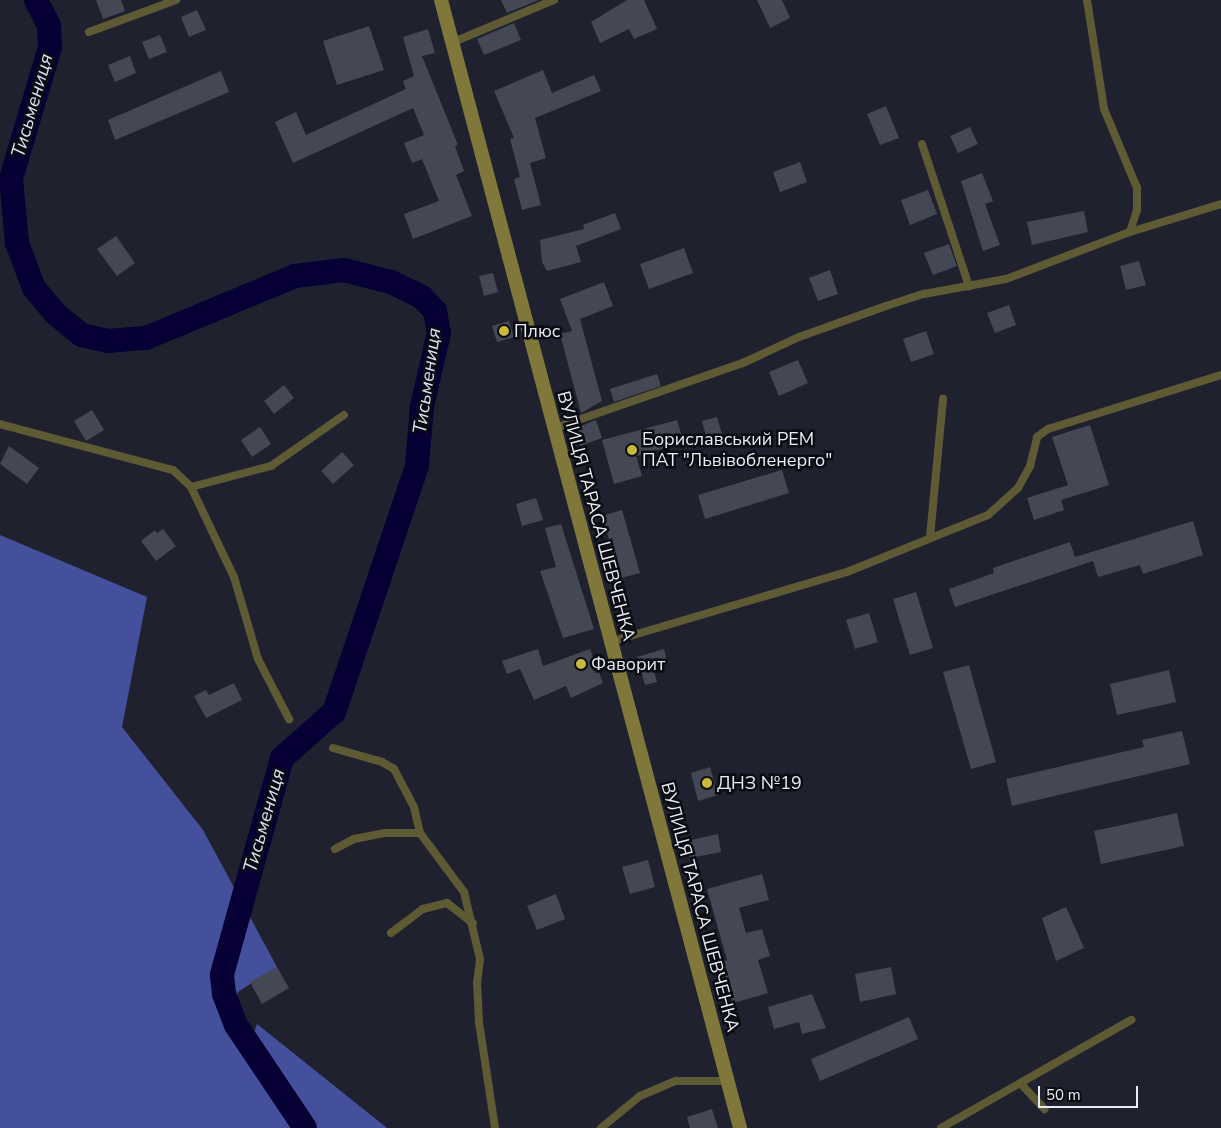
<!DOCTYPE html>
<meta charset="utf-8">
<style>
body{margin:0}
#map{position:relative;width:1221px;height:1128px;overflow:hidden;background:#1f222e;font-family:"Nunito Sans",sans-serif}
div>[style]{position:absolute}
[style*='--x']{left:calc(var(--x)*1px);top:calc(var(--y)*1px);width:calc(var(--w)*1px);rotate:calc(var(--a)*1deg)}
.forest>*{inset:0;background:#44509b}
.river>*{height:24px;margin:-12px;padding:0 12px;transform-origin:12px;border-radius:12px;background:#060034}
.building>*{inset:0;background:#444754}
.service>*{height:8px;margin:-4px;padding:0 4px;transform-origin:4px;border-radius:4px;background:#5e5a34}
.secondary>*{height:14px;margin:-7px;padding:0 7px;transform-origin:7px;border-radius:7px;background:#80783b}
.dots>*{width:14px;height:14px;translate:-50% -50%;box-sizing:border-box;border:2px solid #0a0c11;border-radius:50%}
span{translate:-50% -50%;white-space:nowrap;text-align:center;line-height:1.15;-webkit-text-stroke:5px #0a0c11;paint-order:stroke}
.poi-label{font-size:18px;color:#e9ecf4}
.left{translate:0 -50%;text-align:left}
.street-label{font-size:18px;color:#e9ecf4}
.water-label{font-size:19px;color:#dbe1f6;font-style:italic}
.scale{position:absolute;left:1038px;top:1086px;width:100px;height:22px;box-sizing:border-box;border:2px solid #e9ecf4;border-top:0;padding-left:6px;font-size:15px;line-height:18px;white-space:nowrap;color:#e9ecf4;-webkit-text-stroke:4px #0a0c11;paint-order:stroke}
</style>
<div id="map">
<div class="forest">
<div style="clip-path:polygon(0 535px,147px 597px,122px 727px,203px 830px,277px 967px,238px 992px,228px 1029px,251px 1041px,257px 1024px,387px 1128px,0 1128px)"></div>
</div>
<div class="river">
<div style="--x:36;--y:0;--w:29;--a:63"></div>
<div style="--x:49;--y:26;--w:21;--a:87"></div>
<div style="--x:50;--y:47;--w:138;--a:106.5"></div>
<div style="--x:11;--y:179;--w:64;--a:84.6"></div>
<div style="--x:17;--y:243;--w:48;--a:69.3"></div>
<div style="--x:34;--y:288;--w:35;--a:50"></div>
<div style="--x:57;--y:315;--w:32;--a:39"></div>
<div style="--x:82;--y:335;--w:27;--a:13"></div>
<div style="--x:108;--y:341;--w:38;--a:-5"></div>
<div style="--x:146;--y:338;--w:161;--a:-22.6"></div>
<div style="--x:295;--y:276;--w:49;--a:-7"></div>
<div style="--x:344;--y:270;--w:49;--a:14.3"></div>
<div style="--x:391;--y:282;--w:34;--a:26"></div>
<div style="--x:422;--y:297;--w:19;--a:47"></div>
<div style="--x:435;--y:311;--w:22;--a:80"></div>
<div style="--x:439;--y:333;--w:75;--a:103.1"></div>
<div style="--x:422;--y:406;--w:60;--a:94.8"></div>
<div style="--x:417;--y:466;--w:260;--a:108.6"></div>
<div style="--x:334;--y:712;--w:69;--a:138.5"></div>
<div style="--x:282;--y:758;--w:225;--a:105.5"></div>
<div style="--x:222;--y:975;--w:19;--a:84"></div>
<div style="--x:224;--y:994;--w:33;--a:69"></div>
<div style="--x:236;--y:1025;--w:124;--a:56.2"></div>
</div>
<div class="building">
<div style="clip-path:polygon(96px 0,121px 0,125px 11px,103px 19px)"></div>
<div style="clip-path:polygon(501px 0,539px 0,507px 13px)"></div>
<div style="clip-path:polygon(627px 0,644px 0,657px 29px,634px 39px,629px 29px,600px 43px,591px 22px)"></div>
<div style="clip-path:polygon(757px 0,782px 0,790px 18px,770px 28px)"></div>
<div style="clip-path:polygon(197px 10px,206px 30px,189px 37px,181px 17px)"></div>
<div style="clip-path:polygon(514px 23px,521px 40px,484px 55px,477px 39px)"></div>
<div style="clip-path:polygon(369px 26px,384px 70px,337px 85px,323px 41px)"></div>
<div style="clip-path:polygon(428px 29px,435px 53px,422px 56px,458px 145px,455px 146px,464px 171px,456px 175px,472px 216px,413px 239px,404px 214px,439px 201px,422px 159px,412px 163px,404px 143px,424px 135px,413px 108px,293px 163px,275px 122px,296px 112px,306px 135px,406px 89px,403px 81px,414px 76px,403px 37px)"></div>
<div style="clip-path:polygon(160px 35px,167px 52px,149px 59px,142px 42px)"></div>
<div style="clip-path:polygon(130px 56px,136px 73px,115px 82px,108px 65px)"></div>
<div style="clip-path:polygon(543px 70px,552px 93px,594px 75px,601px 91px,535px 118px,546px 158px,530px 163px,541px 205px,522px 210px,514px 179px,520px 177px,510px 139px,514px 138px,494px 91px)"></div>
<div style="clip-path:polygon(221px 71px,229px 92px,115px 140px,108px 120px)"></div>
<div style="clip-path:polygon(886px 106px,899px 138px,880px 145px,867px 114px)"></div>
<div style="clip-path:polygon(970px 127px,978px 144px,958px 153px,950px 136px)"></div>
<div style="clip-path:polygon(800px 162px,807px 182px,780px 192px,773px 172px)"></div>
<div style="clip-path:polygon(982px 173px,993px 201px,985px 204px,1000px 245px,983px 251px,961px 181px)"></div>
<div style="clip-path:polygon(928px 190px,937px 214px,910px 225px,901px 200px)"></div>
<div style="clip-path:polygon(1084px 211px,1088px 232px,1032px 245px,1027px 222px)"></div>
<div style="clip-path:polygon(615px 213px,621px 229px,576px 246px,581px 262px,547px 271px,542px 262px,540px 240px,584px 229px,583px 225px)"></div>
<div style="clip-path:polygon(116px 236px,135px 263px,117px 276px,97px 249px)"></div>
<div style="clip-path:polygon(949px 244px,957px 266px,933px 275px,924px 253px)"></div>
<div style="clip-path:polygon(684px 248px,693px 273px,649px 289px,640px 264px)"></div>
<div style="clip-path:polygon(1139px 261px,1146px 285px,1126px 290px,1120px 266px)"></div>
<div style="clip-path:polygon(830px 270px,838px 294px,818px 301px,809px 278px)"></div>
<div style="clip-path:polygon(493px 273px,498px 292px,484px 296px,479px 276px)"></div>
<div style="clip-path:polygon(604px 282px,613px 306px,580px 319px,602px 401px,581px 413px,560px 334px,572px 331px,560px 299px)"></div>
<div style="clip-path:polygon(1009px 305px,1016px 325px,995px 333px,987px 313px)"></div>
<div style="clip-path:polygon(509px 321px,514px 337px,497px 342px,492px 326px)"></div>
<div style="clip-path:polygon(926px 331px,934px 354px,911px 362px,903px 339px)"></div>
<div style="clip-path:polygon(798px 360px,808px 383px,779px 396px,769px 372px)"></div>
<div style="clip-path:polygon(657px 374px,661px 386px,614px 402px,610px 389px)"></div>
<div style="clip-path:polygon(284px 385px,294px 398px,274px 414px,264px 401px)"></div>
<div style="clip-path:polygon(92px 410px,104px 430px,86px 441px,74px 421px)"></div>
<div style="clip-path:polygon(717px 417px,725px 444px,709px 448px,702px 421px)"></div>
<div style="clip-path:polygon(596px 420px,602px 438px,580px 446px,574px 429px)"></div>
<div style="clip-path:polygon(677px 420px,684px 443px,636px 456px,642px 476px,614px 484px,602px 440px)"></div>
<div style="clip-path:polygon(1090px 425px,1109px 485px,1061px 500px,1064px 510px,1034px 520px,1027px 498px,1068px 485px,1052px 437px)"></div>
<div style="clip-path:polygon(260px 427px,271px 444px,252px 457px,241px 440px)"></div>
<div style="clip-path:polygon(9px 446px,39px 468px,27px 484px,0 464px)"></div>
<div style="clip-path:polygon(342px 452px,354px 465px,333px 484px,321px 471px)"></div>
<div style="clip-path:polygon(782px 470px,789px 493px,705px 519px,698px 495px)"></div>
<div style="clip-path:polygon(536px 498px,543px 520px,522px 526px,516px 504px)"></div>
<div style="clip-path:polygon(622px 510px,640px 573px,621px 578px,602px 516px)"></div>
<div style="clip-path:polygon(1193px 521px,1203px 555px,1143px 574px,1140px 565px,1098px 577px,1093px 561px,955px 607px,949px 589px,994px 573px,993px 568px,1070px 542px,1075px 557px)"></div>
<div style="clip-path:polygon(561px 524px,594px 629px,563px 638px,540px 571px,556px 567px,545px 528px)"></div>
<div style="clip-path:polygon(163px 529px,176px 546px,156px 561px,141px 541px,155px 530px,157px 533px)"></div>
<div style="clip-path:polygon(916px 592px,933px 648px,910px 655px,893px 599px)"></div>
<div style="clip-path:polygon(869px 613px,878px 642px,855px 649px,846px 620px)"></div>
<div style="clip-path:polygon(538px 649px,543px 666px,590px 649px,603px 683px,571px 698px,566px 686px,534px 700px,520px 669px,507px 674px,502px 661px)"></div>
<div style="clip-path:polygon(664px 649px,668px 664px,653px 668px,657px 682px,645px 685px,637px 657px)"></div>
<div style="clip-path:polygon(969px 665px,996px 762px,971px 769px,943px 672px)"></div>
<div style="clip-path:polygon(1169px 670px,1176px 702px,1117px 715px,1110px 684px)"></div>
<div style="clip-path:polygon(234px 683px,242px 700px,206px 718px,194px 696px,206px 690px,209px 695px)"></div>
<div style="clip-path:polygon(1182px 731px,1190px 764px,1012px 806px,1006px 779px,1144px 747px,1142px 740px)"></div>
<div style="clip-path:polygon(710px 767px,718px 795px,698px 801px,691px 773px)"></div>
<div style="clip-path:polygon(1177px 813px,1184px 846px,1101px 864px,1094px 831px)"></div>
<div style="clip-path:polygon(718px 834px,721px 852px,690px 858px,687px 841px)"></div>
<div style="clip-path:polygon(648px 860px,655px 887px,630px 894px,622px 867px)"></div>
<div style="clip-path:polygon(762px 874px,769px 900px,739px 908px,746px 933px,762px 929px,770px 956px,758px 960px,768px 993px,733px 1003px,721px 962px,727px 960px,707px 889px)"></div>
<div style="clip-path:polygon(556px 894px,565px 919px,537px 930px,527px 906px)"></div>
<div style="clip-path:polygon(1066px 907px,1084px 948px,1056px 961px,1042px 918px)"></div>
<div style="clip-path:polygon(277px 967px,289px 988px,262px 1004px,250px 982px)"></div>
<div style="clip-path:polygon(891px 967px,896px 994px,860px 1002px,855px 974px)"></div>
<div style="clip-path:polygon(812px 994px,826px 1028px,802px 1034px,799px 1022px,774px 1029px,768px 1007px)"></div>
<div style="clip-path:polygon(909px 1017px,918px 1039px,820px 1081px,811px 1059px)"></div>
<div style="clip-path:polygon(712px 1109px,718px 1128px,690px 1128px,687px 1117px)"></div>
</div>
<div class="service">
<div style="--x:1087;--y:0;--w:110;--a:81.1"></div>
<div style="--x:1104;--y:109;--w:86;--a:67.3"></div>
<div style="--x:1137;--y:188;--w:22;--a:90"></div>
<div style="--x:1137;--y:210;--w:23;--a:108"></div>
<div style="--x:89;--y:32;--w:93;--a:-20.2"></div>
<div style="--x:451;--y:43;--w:112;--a:-22.7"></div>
<div style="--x:922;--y:144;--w:150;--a:71.7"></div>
<div style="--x:0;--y:424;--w:179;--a:14.9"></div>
<div style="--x:173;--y:470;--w:25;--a:43"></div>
<div style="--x:191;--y:487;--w:100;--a:64.5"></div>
<div style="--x:234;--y:577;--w:85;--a:73.7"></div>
<div style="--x:258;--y:659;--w:68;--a:62.7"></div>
<div style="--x:555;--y:428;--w:199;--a:-19.1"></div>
<div style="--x:743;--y:363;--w:62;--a:-24.9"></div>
<div style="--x:799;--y:337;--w:92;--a:-19.6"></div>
<div style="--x:886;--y:306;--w:40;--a:-18"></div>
<div style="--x:924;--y:294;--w:83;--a:-10.4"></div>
<div style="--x:1006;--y:279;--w:133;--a:-20.8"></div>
<div style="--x:1130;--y:232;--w:95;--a:-17.1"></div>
<div style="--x:191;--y:487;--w:83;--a:-14.7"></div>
<div style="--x:271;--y:466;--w:89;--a:-34.9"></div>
<div style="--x:930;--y:537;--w:139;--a:-84.6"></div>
<div style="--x:610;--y:642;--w:247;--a:-16.5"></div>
<div style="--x:847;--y:572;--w:152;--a:-22"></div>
<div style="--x:988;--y:515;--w:40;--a:-42"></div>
<div style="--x:1018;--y:488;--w:25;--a:-61"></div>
<div style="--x:1030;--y:466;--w:30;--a:-76"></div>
<div style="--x:1037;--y:437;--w:14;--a:-36"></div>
<div style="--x:1048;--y:429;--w:181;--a:-17.3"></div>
<div style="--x:333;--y:748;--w:51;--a:15.9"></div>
<div style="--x:382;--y:762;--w:14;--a:30"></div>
<div style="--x:394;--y:769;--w:43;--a:62.2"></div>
<div style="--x:414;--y:807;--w:27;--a:77"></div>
<div style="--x:420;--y:833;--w:74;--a:53.3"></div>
<div style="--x:464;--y:892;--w:69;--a:76.6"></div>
<div style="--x:480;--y:959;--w:23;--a:97"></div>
<div style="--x:477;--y:982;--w:40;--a:87.1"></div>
<div style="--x:479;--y:1022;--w:107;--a:81.4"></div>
<div style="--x:335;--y:849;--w:21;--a:-28"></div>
<div style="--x:354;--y:839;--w:32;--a:-11"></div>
<div style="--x:385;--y:833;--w:35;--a:0"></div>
<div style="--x:391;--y:933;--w:40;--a:-37"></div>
<div style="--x:423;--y:909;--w:25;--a:-14"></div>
<div style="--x:447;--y:903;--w:33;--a:38"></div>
<div style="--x:1022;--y:1085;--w:33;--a:47"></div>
<div style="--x:601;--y:1128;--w:50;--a:-39.4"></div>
<div style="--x:640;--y:1096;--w:39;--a:-23"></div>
<div style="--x:676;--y:1081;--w:52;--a:0"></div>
<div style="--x:941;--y:1128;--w:219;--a:-29.6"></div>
</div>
<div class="secondary">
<div style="--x:441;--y:0;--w:1167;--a:75.15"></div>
</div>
<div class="dots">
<div style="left:504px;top:331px;background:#caba3a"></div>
<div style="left:632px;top:450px;background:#caba3a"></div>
<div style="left:581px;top:664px;background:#caba3a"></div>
<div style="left:707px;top:783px;background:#caba3a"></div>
</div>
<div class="poi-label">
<span class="left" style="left:514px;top:331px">Плюс</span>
<span class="left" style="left:642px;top:450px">Бориславський РЕМ<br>ПАТ "Львівобленерго"</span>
<span class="left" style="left:591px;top:664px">Фаворит</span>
<span class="left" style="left:717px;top:783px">ДНЗ №19</span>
</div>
<div class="street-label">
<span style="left:596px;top:516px;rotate:75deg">ВУЛИЦЯ ТАРАСА ШЕВЧЕНКА</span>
<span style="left:700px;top:907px;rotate:75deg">ВУЛИЦЯ ТАРАСА ШЕВЧЕНКА</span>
</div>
<div class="water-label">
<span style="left:33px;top:106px;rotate:-74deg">Тисьмениця</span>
<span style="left:428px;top:381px;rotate:-82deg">Тисьмениця</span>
<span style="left:265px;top:821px;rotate:-74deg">Тисьмениця</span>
</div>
<div class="scale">50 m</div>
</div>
